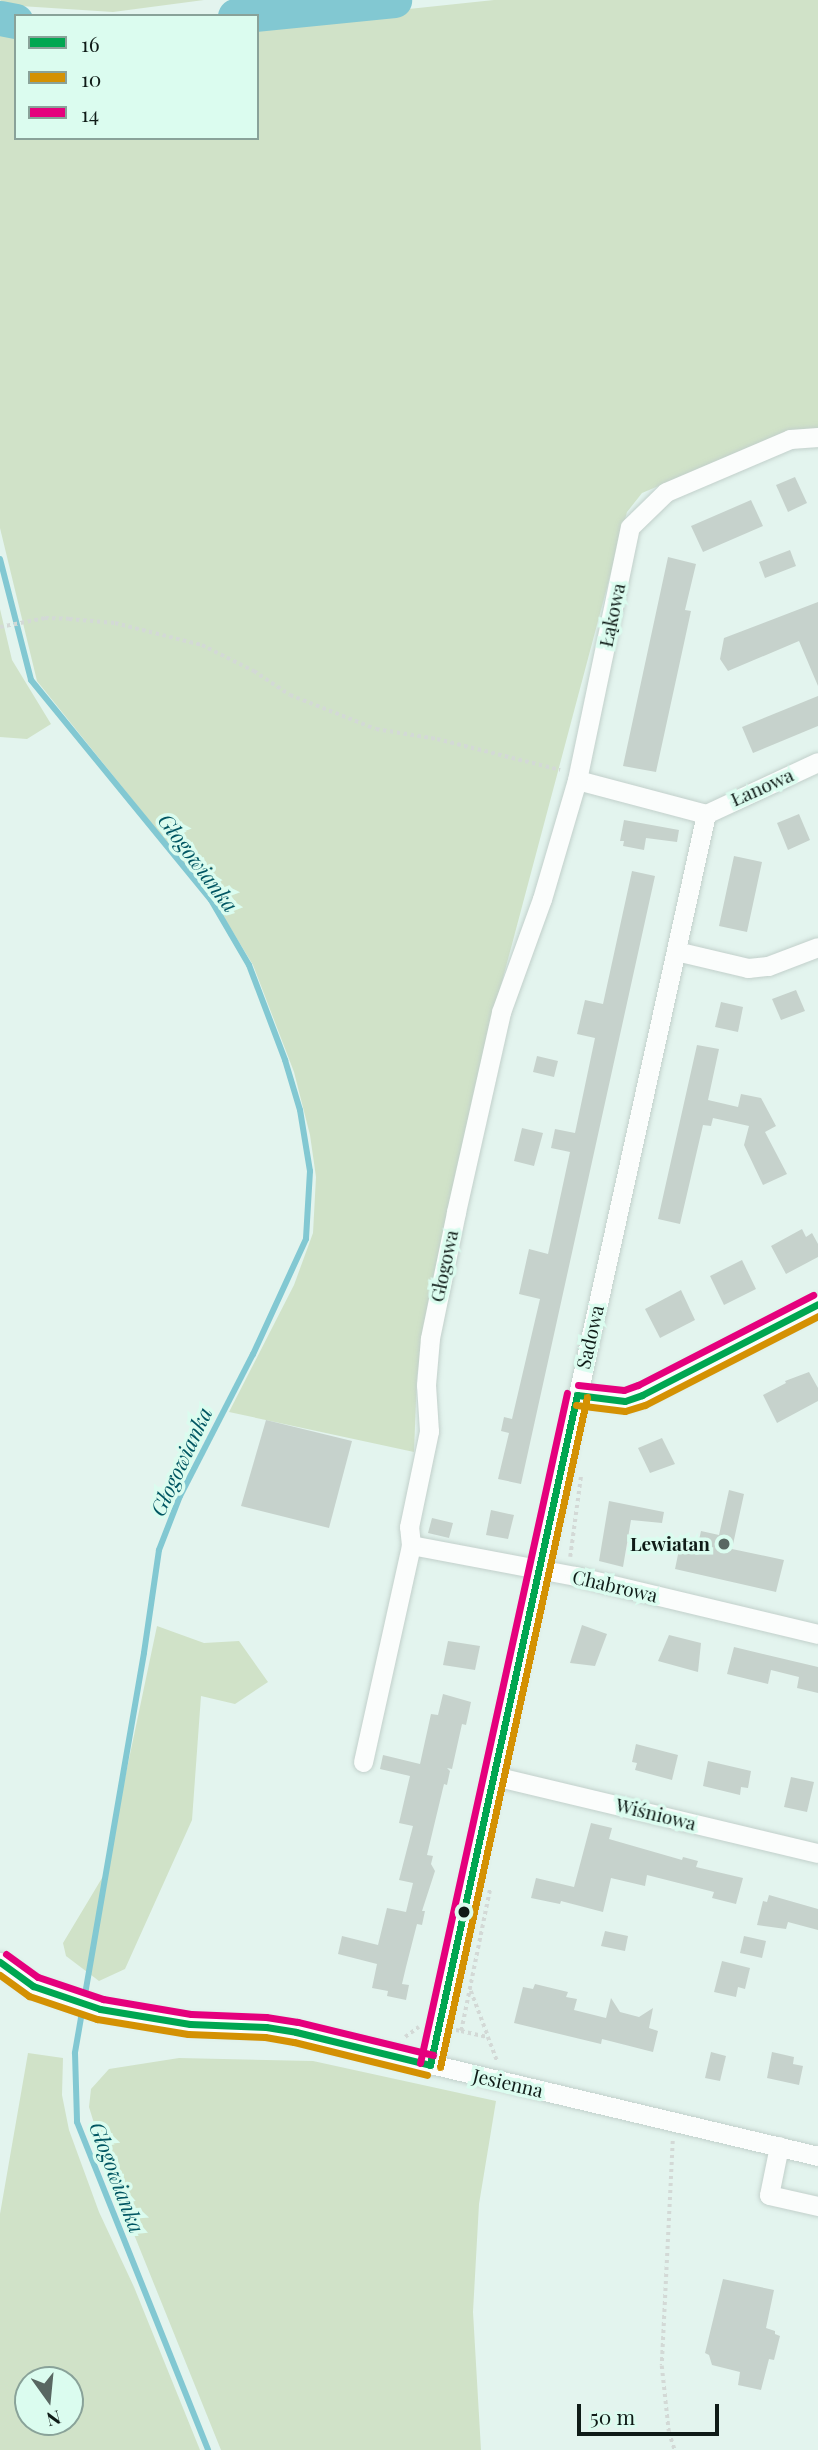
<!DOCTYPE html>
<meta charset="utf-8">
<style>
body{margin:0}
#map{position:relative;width:818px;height:2450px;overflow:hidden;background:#e3f4ee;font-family:"Playfair Display",serif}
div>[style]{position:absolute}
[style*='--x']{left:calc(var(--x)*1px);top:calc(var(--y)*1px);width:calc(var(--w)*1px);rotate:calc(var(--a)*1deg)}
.green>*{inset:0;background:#d0e2c8}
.stream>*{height:6px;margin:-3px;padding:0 3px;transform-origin:3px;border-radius:3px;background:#82c8d2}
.river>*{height:35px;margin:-17.5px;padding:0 17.5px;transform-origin:17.5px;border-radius:17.5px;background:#82c8d2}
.building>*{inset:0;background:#c6d2cc}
.path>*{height:3.5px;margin-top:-1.75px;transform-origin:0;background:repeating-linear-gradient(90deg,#d3d9d6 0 3.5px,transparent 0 7px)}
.roads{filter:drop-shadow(0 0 2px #c2d0cb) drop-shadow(0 0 2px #c2d0cb)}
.minor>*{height:19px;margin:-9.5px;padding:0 9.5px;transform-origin:9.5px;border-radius:9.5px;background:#fbfdfc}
.bus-1>*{height:7px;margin:-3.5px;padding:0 3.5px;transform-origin:3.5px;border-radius:3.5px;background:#00a651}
.bus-2>*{height:7px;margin:-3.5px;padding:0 3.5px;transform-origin:3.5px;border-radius:3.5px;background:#d49103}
.bus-3>*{height:7px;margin:-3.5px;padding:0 3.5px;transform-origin:3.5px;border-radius:3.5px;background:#e5007d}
.dots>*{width:19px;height:19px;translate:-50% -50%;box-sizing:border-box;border:4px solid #dbfcef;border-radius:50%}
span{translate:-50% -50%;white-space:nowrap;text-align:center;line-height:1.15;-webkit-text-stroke:7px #dbfcef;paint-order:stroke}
.street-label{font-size:19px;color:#0f1b17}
.poi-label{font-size:19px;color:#0f1b17;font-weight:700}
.right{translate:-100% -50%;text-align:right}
.water-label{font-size:21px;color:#005662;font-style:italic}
.legend{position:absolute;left:14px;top:14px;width:245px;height:126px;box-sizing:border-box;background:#dbfcef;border:2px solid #89a299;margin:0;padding:9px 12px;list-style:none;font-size:21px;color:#0f1b17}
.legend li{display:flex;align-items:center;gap:14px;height:35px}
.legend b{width:35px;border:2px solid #89a299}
.north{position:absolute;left:14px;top:2366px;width:70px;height:70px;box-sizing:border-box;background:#dbfcef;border:2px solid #89a299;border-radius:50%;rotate:165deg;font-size:19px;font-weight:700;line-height:28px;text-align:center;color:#0f1b17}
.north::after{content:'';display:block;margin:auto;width:24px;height:32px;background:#596762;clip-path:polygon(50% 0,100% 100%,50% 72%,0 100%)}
.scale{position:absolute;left:577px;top:2404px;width:142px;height:32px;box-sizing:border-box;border:4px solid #0f1b17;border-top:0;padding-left:9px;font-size:21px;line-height:24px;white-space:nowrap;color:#0f1b17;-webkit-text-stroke:5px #dbfcef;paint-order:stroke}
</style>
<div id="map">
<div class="green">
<div style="clip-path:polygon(0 0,204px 0,113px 12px,5px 5px)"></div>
<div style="clip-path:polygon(494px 0,818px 0,818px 428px,787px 432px,642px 493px,627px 512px,491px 1023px,417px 1375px,414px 1452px,229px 1412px,294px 1285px,313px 1233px,316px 1177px,310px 1135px,294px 1072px,253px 965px,214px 901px,37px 681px,0 528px,0 27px,16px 31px,16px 138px,257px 138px,257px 25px)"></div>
<div style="clip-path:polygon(0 609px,12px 660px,51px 724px,27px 739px,0 737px)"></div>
<div style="clip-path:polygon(157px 1626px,204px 1643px,239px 1641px,268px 1682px,235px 1704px,201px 1696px,192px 1820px,125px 1969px,99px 1981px,66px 1956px,63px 1943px,105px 1873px)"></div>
<div style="clip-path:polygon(evenodd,28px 2053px,63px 2058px,62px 2095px,69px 2130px,99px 2212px,134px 2287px,200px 2450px,0 2450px,0 2214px,28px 2053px,28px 2380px,70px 2380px,70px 2422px,28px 2422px,28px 2380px)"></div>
<div style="clip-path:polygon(179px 2058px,313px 2061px,496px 2101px,479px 2204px,473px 2312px,481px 2450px,221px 2450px,110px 2175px,89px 2107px,91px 2089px,109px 2069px)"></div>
</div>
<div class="stream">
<div style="--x:0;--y:559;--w:125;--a:75.6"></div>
<div style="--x:31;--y:680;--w:284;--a:50.7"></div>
<div style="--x:211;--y:900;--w:75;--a:59.7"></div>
<div style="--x:249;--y:965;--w:102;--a:69.2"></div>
<div style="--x:285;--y:1060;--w:52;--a:73.3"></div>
<div style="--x:300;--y:1110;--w:62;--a:80.7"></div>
<div style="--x:310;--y:1171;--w:68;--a:93.4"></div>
<div style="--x:306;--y:1239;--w:127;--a:114.7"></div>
<div style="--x:253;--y:1354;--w:160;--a:117.2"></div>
<div style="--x:180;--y:1496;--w:58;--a:111.3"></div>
<div style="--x:159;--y:1550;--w:104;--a:98.3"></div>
<div style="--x:144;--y:1653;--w:406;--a:99.8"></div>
<div style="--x:75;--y:2053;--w:69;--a:88.3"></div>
<div style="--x:77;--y:2122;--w:353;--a:68.2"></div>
</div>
<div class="river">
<div style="--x:235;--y:16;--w:160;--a:-5.7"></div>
<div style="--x:0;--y:18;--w:16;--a:11"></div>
</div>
<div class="building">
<div style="clip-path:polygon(795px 477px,807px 503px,788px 512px,776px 485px)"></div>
<div style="clip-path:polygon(751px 500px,763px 526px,703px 552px,691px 526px)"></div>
<div style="clip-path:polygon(790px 550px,796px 566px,765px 578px,759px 562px)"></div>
<div style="clip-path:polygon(668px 557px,696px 564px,685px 610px,691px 611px,656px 772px,623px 766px)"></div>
<div style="clip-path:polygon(818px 602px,818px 686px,799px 641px,728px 671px,720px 659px,724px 638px)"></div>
<div style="clip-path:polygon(818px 696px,818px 726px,753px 753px,742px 727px)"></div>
<div style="clip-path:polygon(799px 814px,810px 840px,788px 850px,777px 823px)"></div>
<div style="clip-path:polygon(624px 820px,679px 830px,677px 842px,646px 838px,644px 850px,623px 846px,624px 841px,620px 841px)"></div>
<div style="clip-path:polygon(734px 856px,762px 862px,747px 932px,719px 926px)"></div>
<div style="clip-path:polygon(632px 871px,655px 876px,521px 1484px,498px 1479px,509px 1433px,501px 1431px,504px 1417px,512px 1419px,540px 1299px,519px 1294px,529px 1249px,548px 1254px,570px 1152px,551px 1148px,555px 1129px,575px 1133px,595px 1038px,577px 1034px,585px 1000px,603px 1004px)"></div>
<div style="clip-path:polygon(796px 990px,805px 1011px,781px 1020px,772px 999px)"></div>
<div style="clip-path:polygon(721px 1002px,743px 1007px,738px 1032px,715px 1027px)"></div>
<div style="clip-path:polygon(697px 1045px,719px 1049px,708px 1100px,738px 1107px,741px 1094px,761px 1098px,776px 1126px,765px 1132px,787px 1174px,763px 1185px,744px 1145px,749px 1126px,713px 1118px,711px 1126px,703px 1125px,680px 1224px,658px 1219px)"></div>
<div style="clip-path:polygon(537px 1056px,558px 1061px,554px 1077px,533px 1072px)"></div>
<div style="clip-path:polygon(522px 1128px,543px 1133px,534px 1166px,514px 1161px)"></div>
<div style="clip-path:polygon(802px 1229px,806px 1237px,812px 1233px,818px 1244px,818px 1257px,786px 1274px,771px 1246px)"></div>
<div style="clip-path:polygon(742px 1260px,756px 1289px,724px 1305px,710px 1276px)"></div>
<div style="clip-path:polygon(681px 1290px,695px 1320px,660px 1338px,645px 1309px)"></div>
<div style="clip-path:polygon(809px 1372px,818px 1388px,818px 1401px,777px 1423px,763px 1395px,786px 1383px,785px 1381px)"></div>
<div style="clip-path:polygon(266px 1420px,352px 1441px,329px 1528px,241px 1506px)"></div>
<div style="clip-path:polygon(662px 1438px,675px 1464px,650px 1473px,638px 1448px)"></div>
<div style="clip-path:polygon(729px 1490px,744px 1494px,732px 1549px,784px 1560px,776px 1592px,675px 1569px,680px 1545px,697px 1549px,701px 1531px,719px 1535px)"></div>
<div style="clip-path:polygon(609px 1501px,664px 1512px,662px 1523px,631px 1520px,623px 1567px,599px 1561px)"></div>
<div style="clip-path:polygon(491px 1510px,514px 1515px,508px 1539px,486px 1535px)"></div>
<div style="clip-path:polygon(432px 1518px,453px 1523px,449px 1538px,428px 1533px)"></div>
<div style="clip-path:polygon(582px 1625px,607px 1634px,595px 1666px,570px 1663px)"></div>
<div style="clip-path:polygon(669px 1635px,701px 1643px,698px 1672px,658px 1661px)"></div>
<div style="clip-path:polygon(448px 1641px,480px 1646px,475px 1670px,443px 1665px)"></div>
<div style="clip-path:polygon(734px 1647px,818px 1667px,818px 1693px,797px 1688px,799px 1677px,771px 1670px,768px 1684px,727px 1674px)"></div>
<div style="clip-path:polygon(443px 1694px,471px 1702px,466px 1725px,462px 1724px,452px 1769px,447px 1768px,450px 1771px,447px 1785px,444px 1784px,427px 1855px,433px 1856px,431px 1864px,435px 1871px,422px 1911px,425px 1911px,422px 1925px,417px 1924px,406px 1967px,402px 1984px,409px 1985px,406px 2000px,387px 1996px,388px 1991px,372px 1988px,377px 1964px,338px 1954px,342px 1936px,378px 1945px,387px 1908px,406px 1912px,413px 1883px,399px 1880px,413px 1826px,399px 1823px,410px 1776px,380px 1769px,383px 1755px,420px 1764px,431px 1714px,438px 1715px)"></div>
<div style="clip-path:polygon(636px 1744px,678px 1755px,672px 1780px,635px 1770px,637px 1763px,632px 1762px)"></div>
<div style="clip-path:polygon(708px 1761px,751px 1771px,748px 1788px,741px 1787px,740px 1795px,703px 1786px)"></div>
<div style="clip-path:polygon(791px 1777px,814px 1782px,807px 1812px,784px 1807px)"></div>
<div style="clip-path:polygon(591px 1823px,612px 1828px,609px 1839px,682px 1860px,683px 1857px,698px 1861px,696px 1867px,743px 1878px,736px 1904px,712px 1898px,714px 1892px,647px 1875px,645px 1886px,611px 1878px,603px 1912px,561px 1901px,560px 1904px,531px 1898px,536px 1878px,574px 1887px)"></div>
<div style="clip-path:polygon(769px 1895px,818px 1909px,818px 1930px,788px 1922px,786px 1929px,757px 1925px,763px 1901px,767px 1902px)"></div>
<div style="clip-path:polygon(605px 1931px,628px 1936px,625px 1951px,601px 1946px)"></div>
<div style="clip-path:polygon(744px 1936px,766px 1941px,762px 1958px,740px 1953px)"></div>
<div style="clip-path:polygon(722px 1961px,750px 1968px,745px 1989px,738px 1987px,736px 1997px,714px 1992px)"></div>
<div style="clip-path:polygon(535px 1984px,568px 1992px,566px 1997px,577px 1999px,574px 2010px,606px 2018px,611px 1998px,620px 2012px,639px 2017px,653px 2008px,649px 2028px,658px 2031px,653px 2052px,602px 2039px,601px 2044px,514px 2023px,523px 1987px,533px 1989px)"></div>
<div style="clip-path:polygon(711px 2052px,726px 2056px,720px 2081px,705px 2078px)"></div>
<div style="clip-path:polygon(772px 2052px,794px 2057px,793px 2064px,803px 2066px,799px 2085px,767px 2078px)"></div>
<div style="clip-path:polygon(723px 2279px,774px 2290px,766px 2328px,775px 2331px,775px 2334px,780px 2336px,774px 2360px,769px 2359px,761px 2390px,738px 2385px,740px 2372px,712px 2365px,709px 2355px,705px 2353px)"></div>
</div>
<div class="path">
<div style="--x:0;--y:627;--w:46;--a:-11.3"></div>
<div style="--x:45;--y:618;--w:24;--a:2"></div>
<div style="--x:69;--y:619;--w:46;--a:5"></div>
<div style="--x:115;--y:623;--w:90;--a:14.2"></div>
<div style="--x:202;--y:645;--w:58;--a:26.6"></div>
<div style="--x:254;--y:671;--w:43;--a:33.7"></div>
<div style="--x:290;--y:695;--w:92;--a:21.6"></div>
<div style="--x:376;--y:729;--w:62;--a:9.3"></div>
<div style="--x:437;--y:739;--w:127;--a:14.1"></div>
<div style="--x:570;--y:1557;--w:83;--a:-82.4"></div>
<div style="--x:471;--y:1991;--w:48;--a:69.3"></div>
<div style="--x:456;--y:2030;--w:5;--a:11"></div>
<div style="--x:461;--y:2031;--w:146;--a:-78.5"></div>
<div style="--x:461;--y:2031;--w:28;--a:13"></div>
<div style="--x:488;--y:2037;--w:26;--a:69"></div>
<div style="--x:405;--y:2037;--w:17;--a:-36"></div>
<div style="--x:673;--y:2141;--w:225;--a:92.8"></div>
<div style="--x:662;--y:2366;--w:66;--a:83.9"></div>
<div style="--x:669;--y:2432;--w:19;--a:72"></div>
</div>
<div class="roads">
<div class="minor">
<div style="--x:706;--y:814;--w:133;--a:-165.2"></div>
<div style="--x:577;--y:780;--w:258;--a:-78.2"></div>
<div style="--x:630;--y:527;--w:50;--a:-44.2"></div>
<div style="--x:666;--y:492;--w:135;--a:-23.1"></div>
<div style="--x:790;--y:439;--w:28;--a:-4"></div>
<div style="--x:706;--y:814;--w:123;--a:-24.9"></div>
<div style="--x:676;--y:951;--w:74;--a:13.3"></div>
<div style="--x:748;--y:968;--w:20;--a:-6"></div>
<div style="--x:768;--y:966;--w:53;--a:-20.8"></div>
<div style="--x:577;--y:1395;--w:48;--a:7.1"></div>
<div style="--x:625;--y:1401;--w:18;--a:-19"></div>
<div style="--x:642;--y:1395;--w:198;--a:-27.3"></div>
<div style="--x:411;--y:1545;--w:167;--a:10.7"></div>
<div style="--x:575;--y:1576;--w:250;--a:13.4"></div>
<div style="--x:363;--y:1762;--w:222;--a:-77.5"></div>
<div style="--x:411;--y:1545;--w:18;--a:-96"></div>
<div style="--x:409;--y:1527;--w:98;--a:-78.2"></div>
<div style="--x:429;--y:1431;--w:46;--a:-93.7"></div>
<div style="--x:426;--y:1385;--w:47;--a:-85.1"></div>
<div style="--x:430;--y:1338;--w:129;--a:-78.3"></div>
<div style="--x:456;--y:1212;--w:205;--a:-77.3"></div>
<div style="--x:501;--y:1012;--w:120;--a:-70.1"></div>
<div style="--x:542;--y:899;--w:124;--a:-73.6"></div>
<div style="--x:494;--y:1776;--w:333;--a:13.4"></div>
<div style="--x:0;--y:1962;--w:41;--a:36"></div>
<div style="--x:33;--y:1986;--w:71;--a:18.9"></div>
<div style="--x:100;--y:2009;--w:91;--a:9.5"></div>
<div style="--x:190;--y:2024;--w:76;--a:2.3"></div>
<div style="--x:266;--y:2027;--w:30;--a:9"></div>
<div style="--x:296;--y:2032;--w:537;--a:13.36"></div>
<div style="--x:430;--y:2065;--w:1281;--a:-77.56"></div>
<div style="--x:779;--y:2146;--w:50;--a:101.5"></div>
<div style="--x:769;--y:2195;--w:50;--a:12.7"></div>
</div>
</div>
<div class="bus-1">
<div style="--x:577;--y:1395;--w:48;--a:7.1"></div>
<div style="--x:625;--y:1401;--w:18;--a:-19"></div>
<div style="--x:642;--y:1395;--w:198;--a:-27.3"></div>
<div style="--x:0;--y:1962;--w:41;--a:36"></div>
<div style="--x:33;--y:1986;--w:71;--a:18.9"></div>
<div style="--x:100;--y:2009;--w:91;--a:9.5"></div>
<div style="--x:190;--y:2024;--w:76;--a:2.3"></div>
<div style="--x:266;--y:2027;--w:30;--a:9"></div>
<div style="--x:296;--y:2032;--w:138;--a:13.8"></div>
<div style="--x:430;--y:2065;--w:686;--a:-77.63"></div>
</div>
<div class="bus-2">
<div style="--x:576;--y:1405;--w:49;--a:7"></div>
<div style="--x:625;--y:1411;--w:21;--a:-17"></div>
<div style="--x:645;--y:1405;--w:195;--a:-27.2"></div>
<div style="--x:0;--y:1975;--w:36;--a:36"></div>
<div style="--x:29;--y:1996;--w:72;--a:18.7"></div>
<div style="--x:97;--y:2019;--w:92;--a:9.4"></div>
<div style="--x:188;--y:2034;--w:77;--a:2.2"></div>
<div style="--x:265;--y:2037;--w:29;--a:10"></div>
<div style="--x:294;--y:2042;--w:137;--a:13.9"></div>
<div style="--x:440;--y:2067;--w:686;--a:-77.63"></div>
</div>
<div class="bus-3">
<div style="--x:578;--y:1385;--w:46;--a:6.2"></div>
<div style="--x:624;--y:1390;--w:15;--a:-20"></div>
<div style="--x:638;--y:1385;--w:197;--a:-27.2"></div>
<div style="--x:6;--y:1954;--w:39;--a:36"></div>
<div style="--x:38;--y:1977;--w:69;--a:18.7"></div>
<div style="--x:103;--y:1999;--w:89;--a:9.7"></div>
<div style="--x:191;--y:2014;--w:75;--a:2.3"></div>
<div style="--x:266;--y:2017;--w:32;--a:9"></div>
<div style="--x:298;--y:2022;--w:139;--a:13.7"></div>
<div style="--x:420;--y:2063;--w:686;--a:-77.63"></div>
</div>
<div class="dots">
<div style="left:724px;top:1544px;background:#596762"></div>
<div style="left:464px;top:1912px;background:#0f1b17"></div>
</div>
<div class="street-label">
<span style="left:612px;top:615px;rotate:-78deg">Łąkowa</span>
<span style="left:762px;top:787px;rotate:-24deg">Łanowa</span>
<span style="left:444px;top:1266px;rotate:-78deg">Głogowa</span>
<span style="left:590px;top:1337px;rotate:-77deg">Sadowa</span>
<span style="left:615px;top:1586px;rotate:13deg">Chabrowa</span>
<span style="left:656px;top:1814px;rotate:14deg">Wiśniowa</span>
<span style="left:508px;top:2083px;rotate:13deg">Jesienna</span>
</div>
<div class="poi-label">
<span class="right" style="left:710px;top:1544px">Lewiatan</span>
</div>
<div class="water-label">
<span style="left:199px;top:862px;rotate:53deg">Głogowianka</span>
<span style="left:180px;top:1461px;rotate:-65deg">Głogowianka</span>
<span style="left:118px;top:2177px;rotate:69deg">Głogowianka</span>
</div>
<ul class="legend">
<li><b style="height:9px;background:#00a651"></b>16</li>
<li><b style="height:9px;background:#d49103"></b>10</li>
<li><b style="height:9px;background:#e5007d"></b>14</li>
</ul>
<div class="north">N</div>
<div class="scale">50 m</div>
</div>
